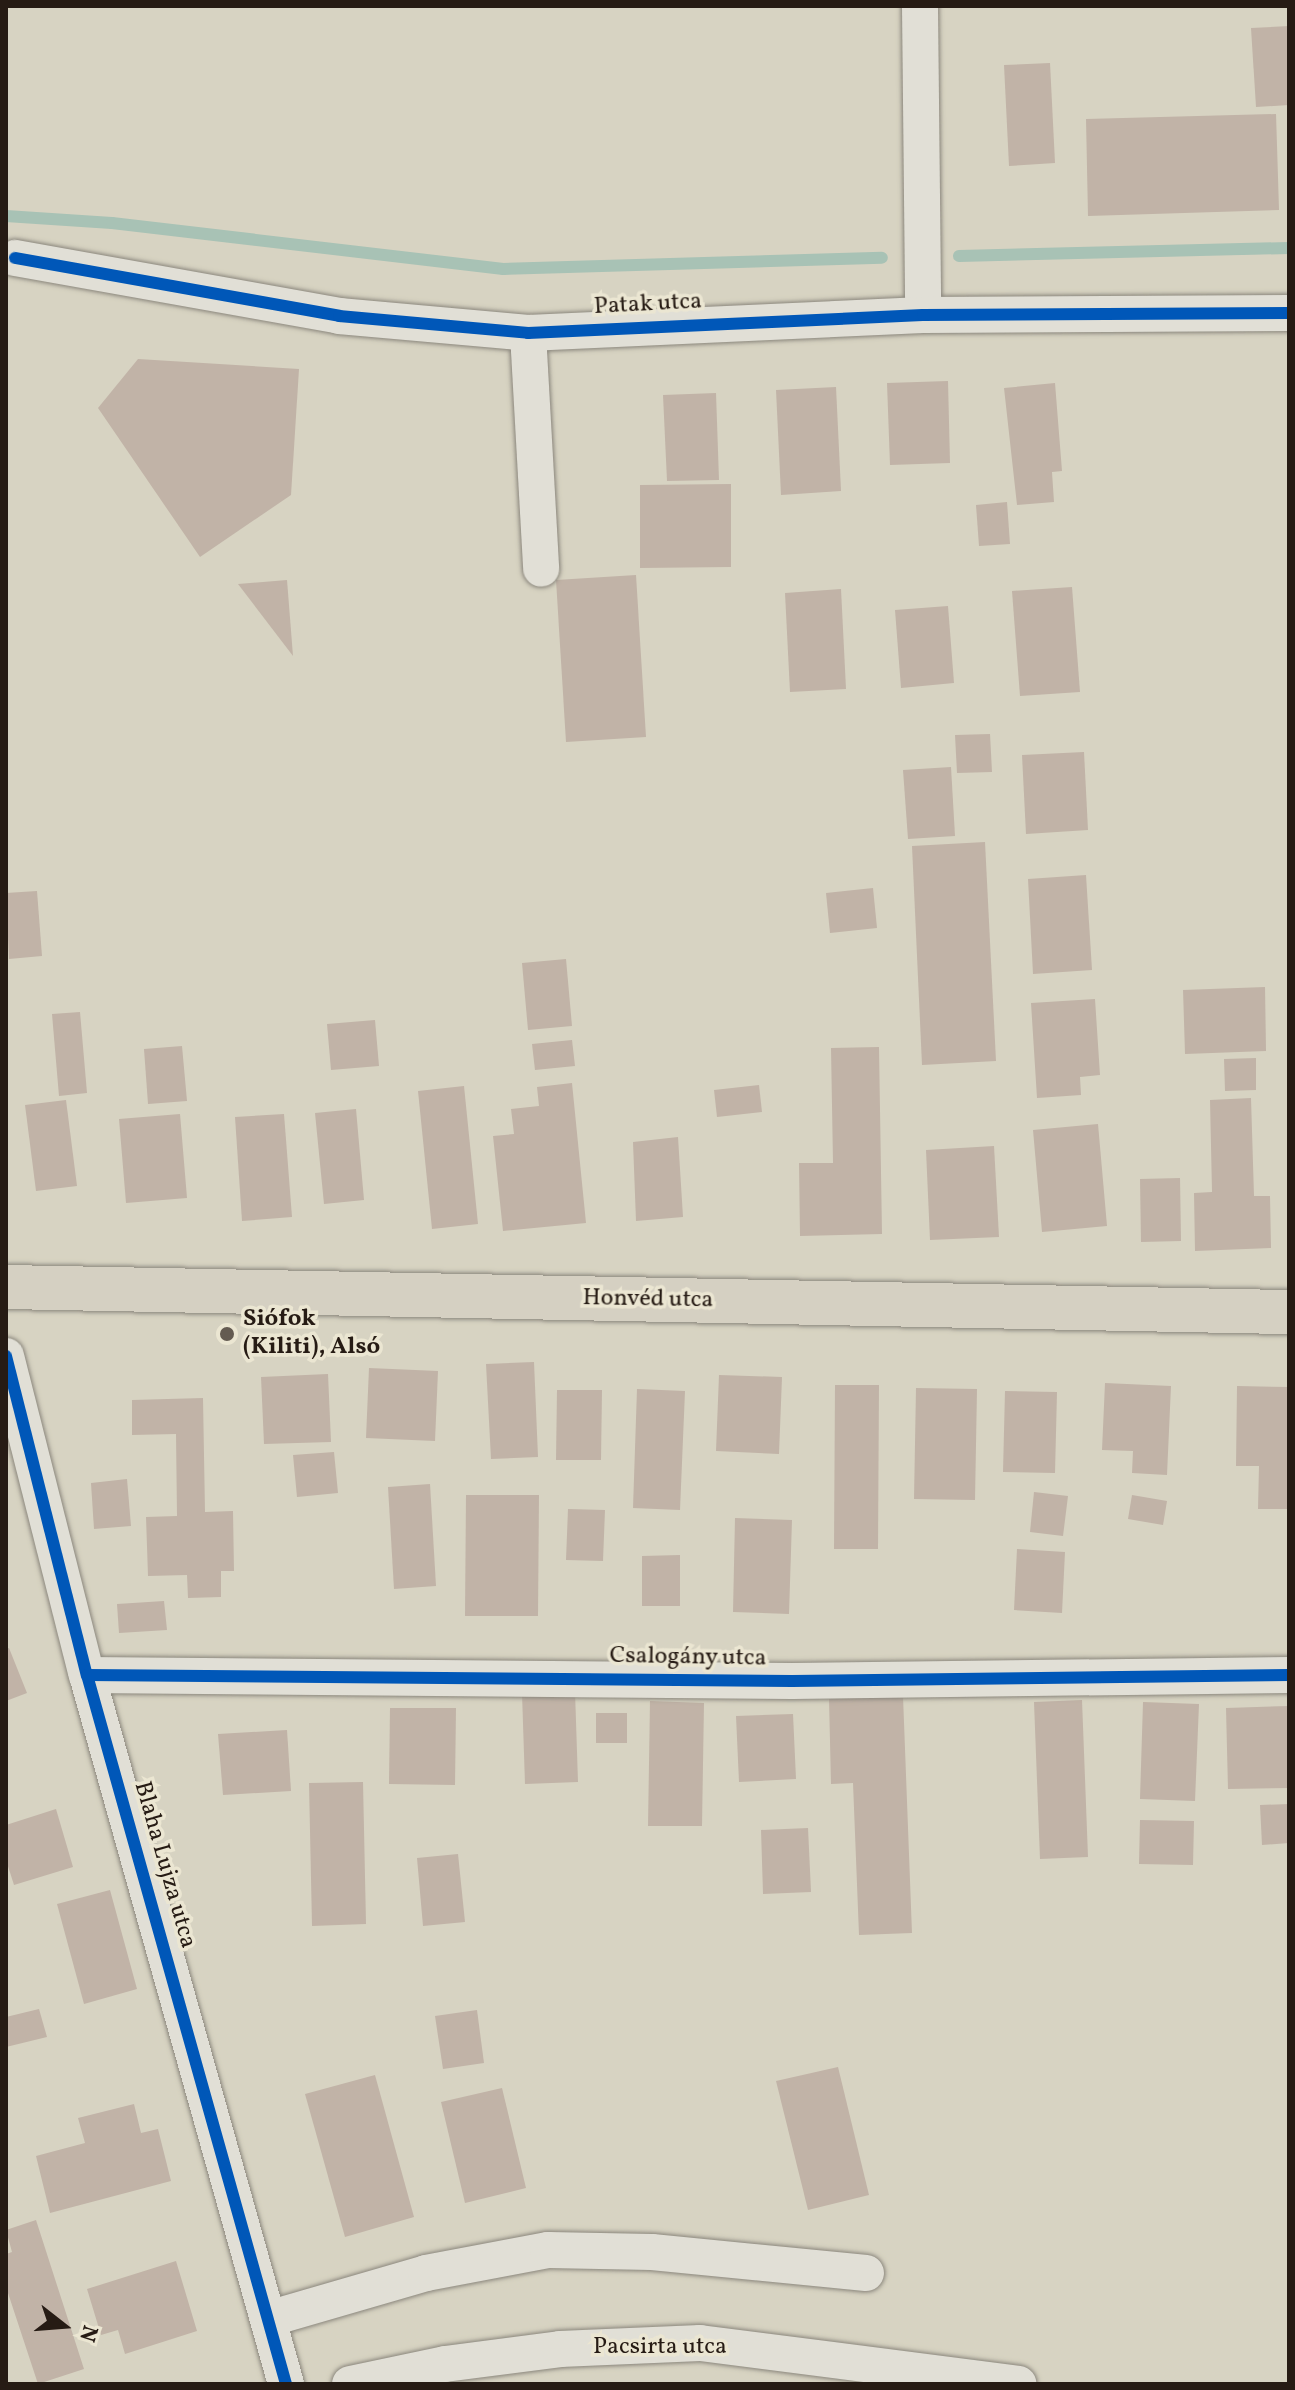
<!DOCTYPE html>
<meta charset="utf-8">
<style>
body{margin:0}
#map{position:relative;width:1295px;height:2390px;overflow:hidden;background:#d7d3c2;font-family:Vollkorn,serif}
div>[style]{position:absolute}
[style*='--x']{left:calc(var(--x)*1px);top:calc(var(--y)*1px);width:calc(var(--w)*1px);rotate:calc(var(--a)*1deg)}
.stream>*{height:12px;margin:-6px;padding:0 6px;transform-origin:6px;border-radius:6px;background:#a8c2b5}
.building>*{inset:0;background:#c1b3a7}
.roads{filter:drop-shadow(0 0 2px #8b877d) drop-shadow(0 0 2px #8b877d)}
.street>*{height:36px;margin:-18px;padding:0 18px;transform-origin:18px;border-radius:18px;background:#e1dfd6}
.primary>*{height:44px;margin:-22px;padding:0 22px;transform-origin:22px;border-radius:22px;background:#d5d0c2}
.cycleway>*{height:12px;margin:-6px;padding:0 6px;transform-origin:6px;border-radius:6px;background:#0057b8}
.dots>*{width:22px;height:22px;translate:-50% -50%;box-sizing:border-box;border:4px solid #ebe6d2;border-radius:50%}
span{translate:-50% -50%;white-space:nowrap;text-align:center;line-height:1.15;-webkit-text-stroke:7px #ebe6d2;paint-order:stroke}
.street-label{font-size:24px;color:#261b14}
.poi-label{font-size:24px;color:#261b14;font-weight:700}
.left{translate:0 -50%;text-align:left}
.frame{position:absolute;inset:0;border:8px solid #261b14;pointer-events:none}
.north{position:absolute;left:24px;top:2286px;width:80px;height:80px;-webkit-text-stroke:6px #ebe6d2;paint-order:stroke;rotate:107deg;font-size:22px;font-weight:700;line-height:32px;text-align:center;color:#261b14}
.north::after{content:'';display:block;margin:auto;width:28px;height:36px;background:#261b14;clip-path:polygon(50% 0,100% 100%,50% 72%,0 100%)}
</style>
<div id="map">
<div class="stream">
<div style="--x:6;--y:216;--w:106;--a:3.8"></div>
<div style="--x:112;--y:223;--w:394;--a:6.7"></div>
<div style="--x:503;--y:269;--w:379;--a:-1.7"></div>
<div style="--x:959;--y:256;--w:330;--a:-1.4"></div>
</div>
<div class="building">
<div style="clip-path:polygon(1289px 26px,1289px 105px,1256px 107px,1251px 28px)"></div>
<div style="clip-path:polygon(1050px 63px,1055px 163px,1009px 166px,1004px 65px)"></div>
<div style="clip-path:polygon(1276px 114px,1279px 210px,1088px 216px,1086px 119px)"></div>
<div style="clip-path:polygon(138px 359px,299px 369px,291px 495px,200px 557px,98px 408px)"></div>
<div style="clip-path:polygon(948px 381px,950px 463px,890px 465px,887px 383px)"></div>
<div style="clip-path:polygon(1055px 383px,1062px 471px,1052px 472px,1054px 502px,1017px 505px,1004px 388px)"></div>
<div style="clip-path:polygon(836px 387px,841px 491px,781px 495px,776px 390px)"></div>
<div style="clip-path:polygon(716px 393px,719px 480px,667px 481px,663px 395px)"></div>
<div style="clip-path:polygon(731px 484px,731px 567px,640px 568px,640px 485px)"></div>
<div style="clip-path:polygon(1007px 502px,1010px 544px,979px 546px,976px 505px)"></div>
<div style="clip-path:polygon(636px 575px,646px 737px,566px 742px,556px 580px)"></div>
<div style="clip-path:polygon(287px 580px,293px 656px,238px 584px)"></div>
<div style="clip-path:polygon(1072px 587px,1080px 692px,1020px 696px,1012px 591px)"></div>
<div style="clip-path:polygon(841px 589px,846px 689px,790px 692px,785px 593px)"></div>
<div style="clip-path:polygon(948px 606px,954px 683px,901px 688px,895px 610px)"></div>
<div style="clip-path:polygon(990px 734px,992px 772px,957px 773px,955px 735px)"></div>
<div style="clip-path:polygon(1084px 752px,1088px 830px,1026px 834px,1022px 755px)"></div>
<div style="clip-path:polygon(951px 767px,955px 836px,908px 839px,903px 770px)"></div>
<div style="clip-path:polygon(985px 842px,996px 1061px,922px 1065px,912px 846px)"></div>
<div style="clip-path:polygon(1086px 875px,1092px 970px,1033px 974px,1028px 879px)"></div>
<div style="clip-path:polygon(873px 888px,877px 928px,830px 933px,826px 893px)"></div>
<div style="clip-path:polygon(37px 891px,42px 956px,9px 959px,6px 893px)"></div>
<div style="clip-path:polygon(566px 959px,572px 1026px,528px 1030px,522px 963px)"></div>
<div style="clip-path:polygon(1265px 987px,1266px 1051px,1185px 1054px,1183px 990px)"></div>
<div style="clip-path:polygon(1095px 999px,1100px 1075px,1080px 1077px,1081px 1095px,1037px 1098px,1031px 1003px)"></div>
<div style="clip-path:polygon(80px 1012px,87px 1093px,59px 1096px,52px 1014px)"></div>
<div style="clip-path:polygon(375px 1020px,379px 1066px,331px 1070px,327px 1024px)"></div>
<div style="clip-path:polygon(572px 1040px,575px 1066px,535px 1070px,532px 1044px)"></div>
<div style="clip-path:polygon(182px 1046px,187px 1101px,148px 1104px,144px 1049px)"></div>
<div style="clip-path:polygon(879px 1047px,882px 1234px,800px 1236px,799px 1163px,833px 1163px,831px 1048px)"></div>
<div style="clip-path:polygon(1256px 1058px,1256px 1090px,1225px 1091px,1224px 1059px)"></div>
<div style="clip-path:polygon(572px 1083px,586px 1223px,503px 1231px,493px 1136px,514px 1134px,511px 1109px,539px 1106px,537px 1087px)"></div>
<div style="clip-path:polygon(759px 1085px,762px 1112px,717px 1117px,714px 1090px)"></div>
<div style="clip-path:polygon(464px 1086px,478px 1224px,432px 1229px,418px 1091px)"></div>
<div style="clip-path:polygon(1251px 1098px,1254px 1196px,1270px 1196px,1271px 1248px,1195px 1251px,1194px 1193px,1212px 1192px,1210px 1100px)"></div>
<div style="clip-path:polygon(66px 1100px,77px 1186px,36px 1191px,25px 1105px)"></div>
<div style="clip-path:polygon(356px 1109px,364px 1200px,324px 1204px,315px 1113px)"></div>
<div style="clip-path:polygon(180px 1114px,187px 1198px,126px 1203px,119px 1119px)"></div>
<div style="clip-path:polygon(284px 1114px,292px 1217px,242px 1221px,235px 1117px)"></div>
<div style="clip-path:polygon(1098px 1124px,1107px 1226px,1042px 1232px,1033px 1130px)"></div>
<div style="clip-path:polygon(678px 1137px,683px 1217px,636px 1221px,633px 1142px)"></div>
<div style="clip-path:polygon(994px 1146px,999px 1237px,930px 1240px,926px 1150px)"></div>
<div style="clip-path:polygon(1180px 1178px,1181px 1241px,1141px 1242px,1140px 1179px)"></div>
<div style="clip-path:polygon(534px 1362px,538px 1457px,491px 1459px,486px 1364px)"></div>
<div style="clip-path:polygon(369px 1368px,438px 1371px,435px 1441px,366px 1438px)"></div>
<div style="clip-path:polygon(328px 1374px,331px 1442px,264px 1444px,261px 1377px)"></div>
<div style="clip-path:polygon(719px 1375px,782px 1377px,779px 1454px,716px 1451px)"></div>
<div style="clip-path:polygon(1105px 1383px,1171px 1386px,1167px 1475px,1132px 1473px,1133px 1451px,1102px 1450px)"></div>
<div style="clip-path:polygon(835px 1385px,879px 1385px,878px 1549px,834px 1549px)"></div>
<div style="clip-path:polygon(1237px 1386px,1289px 1387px,1289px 1509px,1258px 1509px,1259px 1466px,1236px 1466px)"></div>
<div style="clip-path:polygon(916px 1388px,977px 1389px,975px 1500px,914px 1499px)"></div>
<div style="clip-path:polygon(637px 1389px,685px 1391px,680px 1510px,633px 1508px)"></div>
<div style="clip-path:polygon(557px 1390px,602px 1390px,601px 1460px,556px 1460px)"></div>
<div style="clip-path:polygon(1005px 1391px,1057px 1392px,1055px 1473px,1003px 1472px)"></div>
<div style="clip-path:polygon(203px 1398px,205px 1512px,233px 1511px,234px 1571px,221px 1571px,221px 1597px,188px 1598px,187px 1575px,148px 1576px,146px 1517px,177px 1516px,176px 1434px,132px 1435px,132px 1400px)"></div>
<div style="clip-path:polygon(334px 1452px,338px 1493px,297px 1497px,293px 1455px)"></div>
<div style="clip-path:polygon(127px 1479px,131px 1526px,94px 1529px,91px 1483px)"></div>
<div style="clip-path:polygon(430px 1484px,436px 1586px,394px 1589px,388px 1487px)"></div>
<div style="clip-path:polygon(1034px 1492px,1068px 1496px,1063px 1536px,1030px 1532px)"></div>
<div style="clip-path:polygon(466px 1495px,539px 1495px,538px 1616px,465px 1616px)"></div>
<div style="clip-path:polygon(1132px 1495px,1167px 1501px,1163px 1525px,1128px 1519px)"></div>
<div style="clip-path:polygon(568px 1509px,605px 1510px,603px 1561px,566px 1560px)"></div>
<div style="clip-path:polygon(735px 1518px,792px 1520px,789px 1614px,733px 1612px)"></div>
<div style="clip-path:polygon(1017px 1549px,1065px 1552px,1062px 1613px,1014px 1610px)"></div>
<div style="clip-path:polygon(680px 1555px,680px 1606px,642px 1606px,642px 1556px)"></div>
<div style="clip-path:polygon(164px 1601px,167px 1630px,119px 1633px,117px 1604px)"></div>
<div style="clip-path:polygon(9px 1648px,27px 1693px,6px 1701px,6px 1649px)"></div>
<div style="clip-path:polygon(575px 1691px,578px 1782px,525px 1784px,522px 1693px)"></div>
<div style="clip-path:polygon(903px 1696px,912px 1933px,859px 1935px,853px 1783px,831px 1784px,829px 1699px)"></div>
<div style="clip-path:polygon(1082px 1700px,1088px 1857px,1040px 1859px,1034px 1702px)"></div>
<div style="clip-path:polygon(650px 1701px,704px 1703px,702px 1826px,648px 1826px)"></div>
<div style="clip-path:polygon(1143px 1702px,1199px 1704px,1195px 1801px,1140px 1799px)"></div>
<div style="clip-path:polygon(1289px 1706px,1289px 1788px,1228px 1789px,1226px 1708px)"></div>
<div style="clip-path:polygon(390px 1708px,456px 1708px,455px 1785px,389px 1784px)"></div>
<div style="clip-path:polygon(596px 1713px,627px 1713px,627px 1743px,596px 1743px)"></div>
<div style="clip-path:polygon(793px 1714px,796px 1779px,739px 1782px,736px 1716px)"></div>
<div style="clip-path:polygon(287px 1730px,291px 1791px,223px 1795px,218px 1734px)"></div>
<div style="clip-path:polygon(363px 1782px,366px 1924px,312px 1926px,309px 1783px)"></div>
<div style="clip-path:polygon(1289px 1804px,1289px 1843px,1262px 1845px,1260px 1805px)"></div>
<div style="clip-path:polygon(56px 1809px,73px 1867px,14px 1885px,6px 1860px,6px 1825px)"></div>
<div style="clip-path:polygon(1140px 1820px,1194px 1821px,1193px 1865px,1139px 1864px)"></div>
<div style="clip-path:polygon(808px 1828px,811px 1892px,763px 1894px,761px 1830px)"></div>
<div style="clip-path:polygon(458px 1854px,465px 1922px,423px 1926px,417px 1858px)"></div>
<div style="clip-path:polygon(110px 1890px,137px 1989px,84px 2004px,57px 1904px)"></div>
<div style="clip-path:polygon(39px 2009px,47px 2037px,6px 2047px,6px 2017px)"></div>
<div style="clip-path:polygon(477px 2010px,484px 2063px,443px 2069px,435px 2016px)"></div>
<div style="clip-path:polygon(838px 2067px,869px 2195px,808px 2210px,776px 2081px)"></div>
<div style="clip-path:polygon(375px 2075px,414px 2217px,345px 2237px,305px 2094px)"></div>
<div style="clip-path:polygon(502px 2088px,526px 2188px,465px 2203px,441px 2102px)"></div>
<div style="clip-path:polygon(134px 2104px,141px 2133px,158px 2129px,171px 2181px,50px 2213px,36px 2156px,85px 2143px,78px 2118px)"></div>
<div style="clip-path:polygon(36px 2220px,84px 2369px,38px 2384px,6px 2287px,6px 2254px,12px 2252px,6px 2230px)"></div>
<div style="clip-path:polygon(176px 2261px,197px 2331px,125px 2354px,118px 2330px,101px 2335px,87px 2289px)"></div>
</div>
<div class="roads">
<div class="street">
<div style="--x:920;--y:6;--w:309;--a:89.4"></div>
<div style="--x:15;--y:258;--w:329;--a:10.1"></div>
<div style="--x:339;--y:316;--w:190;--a:5.1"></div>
<div style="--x:528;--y:333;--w:395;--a:-2.6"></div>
<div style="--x:923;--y:315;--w:366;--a:-0.3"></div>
<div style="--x:528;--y:333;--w:236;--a:86.8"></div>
<div style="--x:6;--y:1356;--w:329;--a:75.8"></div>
<div style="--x:87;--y:1675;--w:736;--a:74.32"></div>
<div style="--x:87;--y:1675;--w:705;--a:0.49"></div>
<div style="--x:792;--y:1681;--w:497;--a:-0.7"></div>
<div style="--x:268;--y:2319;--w:165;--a:-16.2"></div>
<div style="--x:426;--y:2273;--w:124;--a:-10.7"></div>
<div style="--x:548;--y:2250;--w:104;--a:1.1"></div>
<div style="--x:652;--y:2252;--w:215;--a:5.6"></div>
<div style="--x:350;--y:2384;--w:97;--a:-11.9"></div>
<div style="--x:445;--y:2364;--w:116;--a:-7.4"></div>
<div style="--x:560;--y:2349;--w:140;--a:-2.5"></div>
<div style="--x:700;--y:2343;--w:321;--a:7.3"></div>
</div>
<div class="primary">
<div style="--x:6;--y:1287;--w:1283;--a:1.12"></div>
</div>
</div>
<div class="cycleway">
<div style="--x:15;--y:258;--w:329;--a:10.1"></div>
<div style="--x:339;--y:316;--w:190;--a:5.1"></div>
<div style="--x:528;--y:333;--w:395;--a:-2.6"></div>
<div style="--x:923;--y:315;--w:366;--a:-0.3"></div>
<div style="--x:6;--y:1356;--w:329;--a:75.8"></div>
<div style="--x:87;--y:1675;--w:736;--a:74.32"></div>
<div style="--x:87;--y:1675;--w:705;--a:0.49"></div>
<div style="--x:792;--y:1681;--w:497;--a:-0.7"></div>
</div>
<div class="dots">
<div style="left:227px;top:1334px;background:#645b51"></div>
</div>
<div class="street-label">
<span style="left:648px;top:305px;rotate:-3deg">Patak utca</span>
<span style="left:648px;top:1300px;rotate:1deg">Honvéd utca</span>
<span style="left:688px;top:1658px;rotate:1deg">Csalogány utca</span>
<span style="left:164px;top:1865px;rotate:74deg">Blaha Lujza utca</span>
<span style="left:660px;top:2348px">Pacsirta utca</span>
</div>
<div class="poi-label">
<span class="left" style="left:243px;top:1334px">Siófok<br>(Kiliti), Alsó</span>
</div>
<div class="frame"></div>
<div class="north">N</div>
</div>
